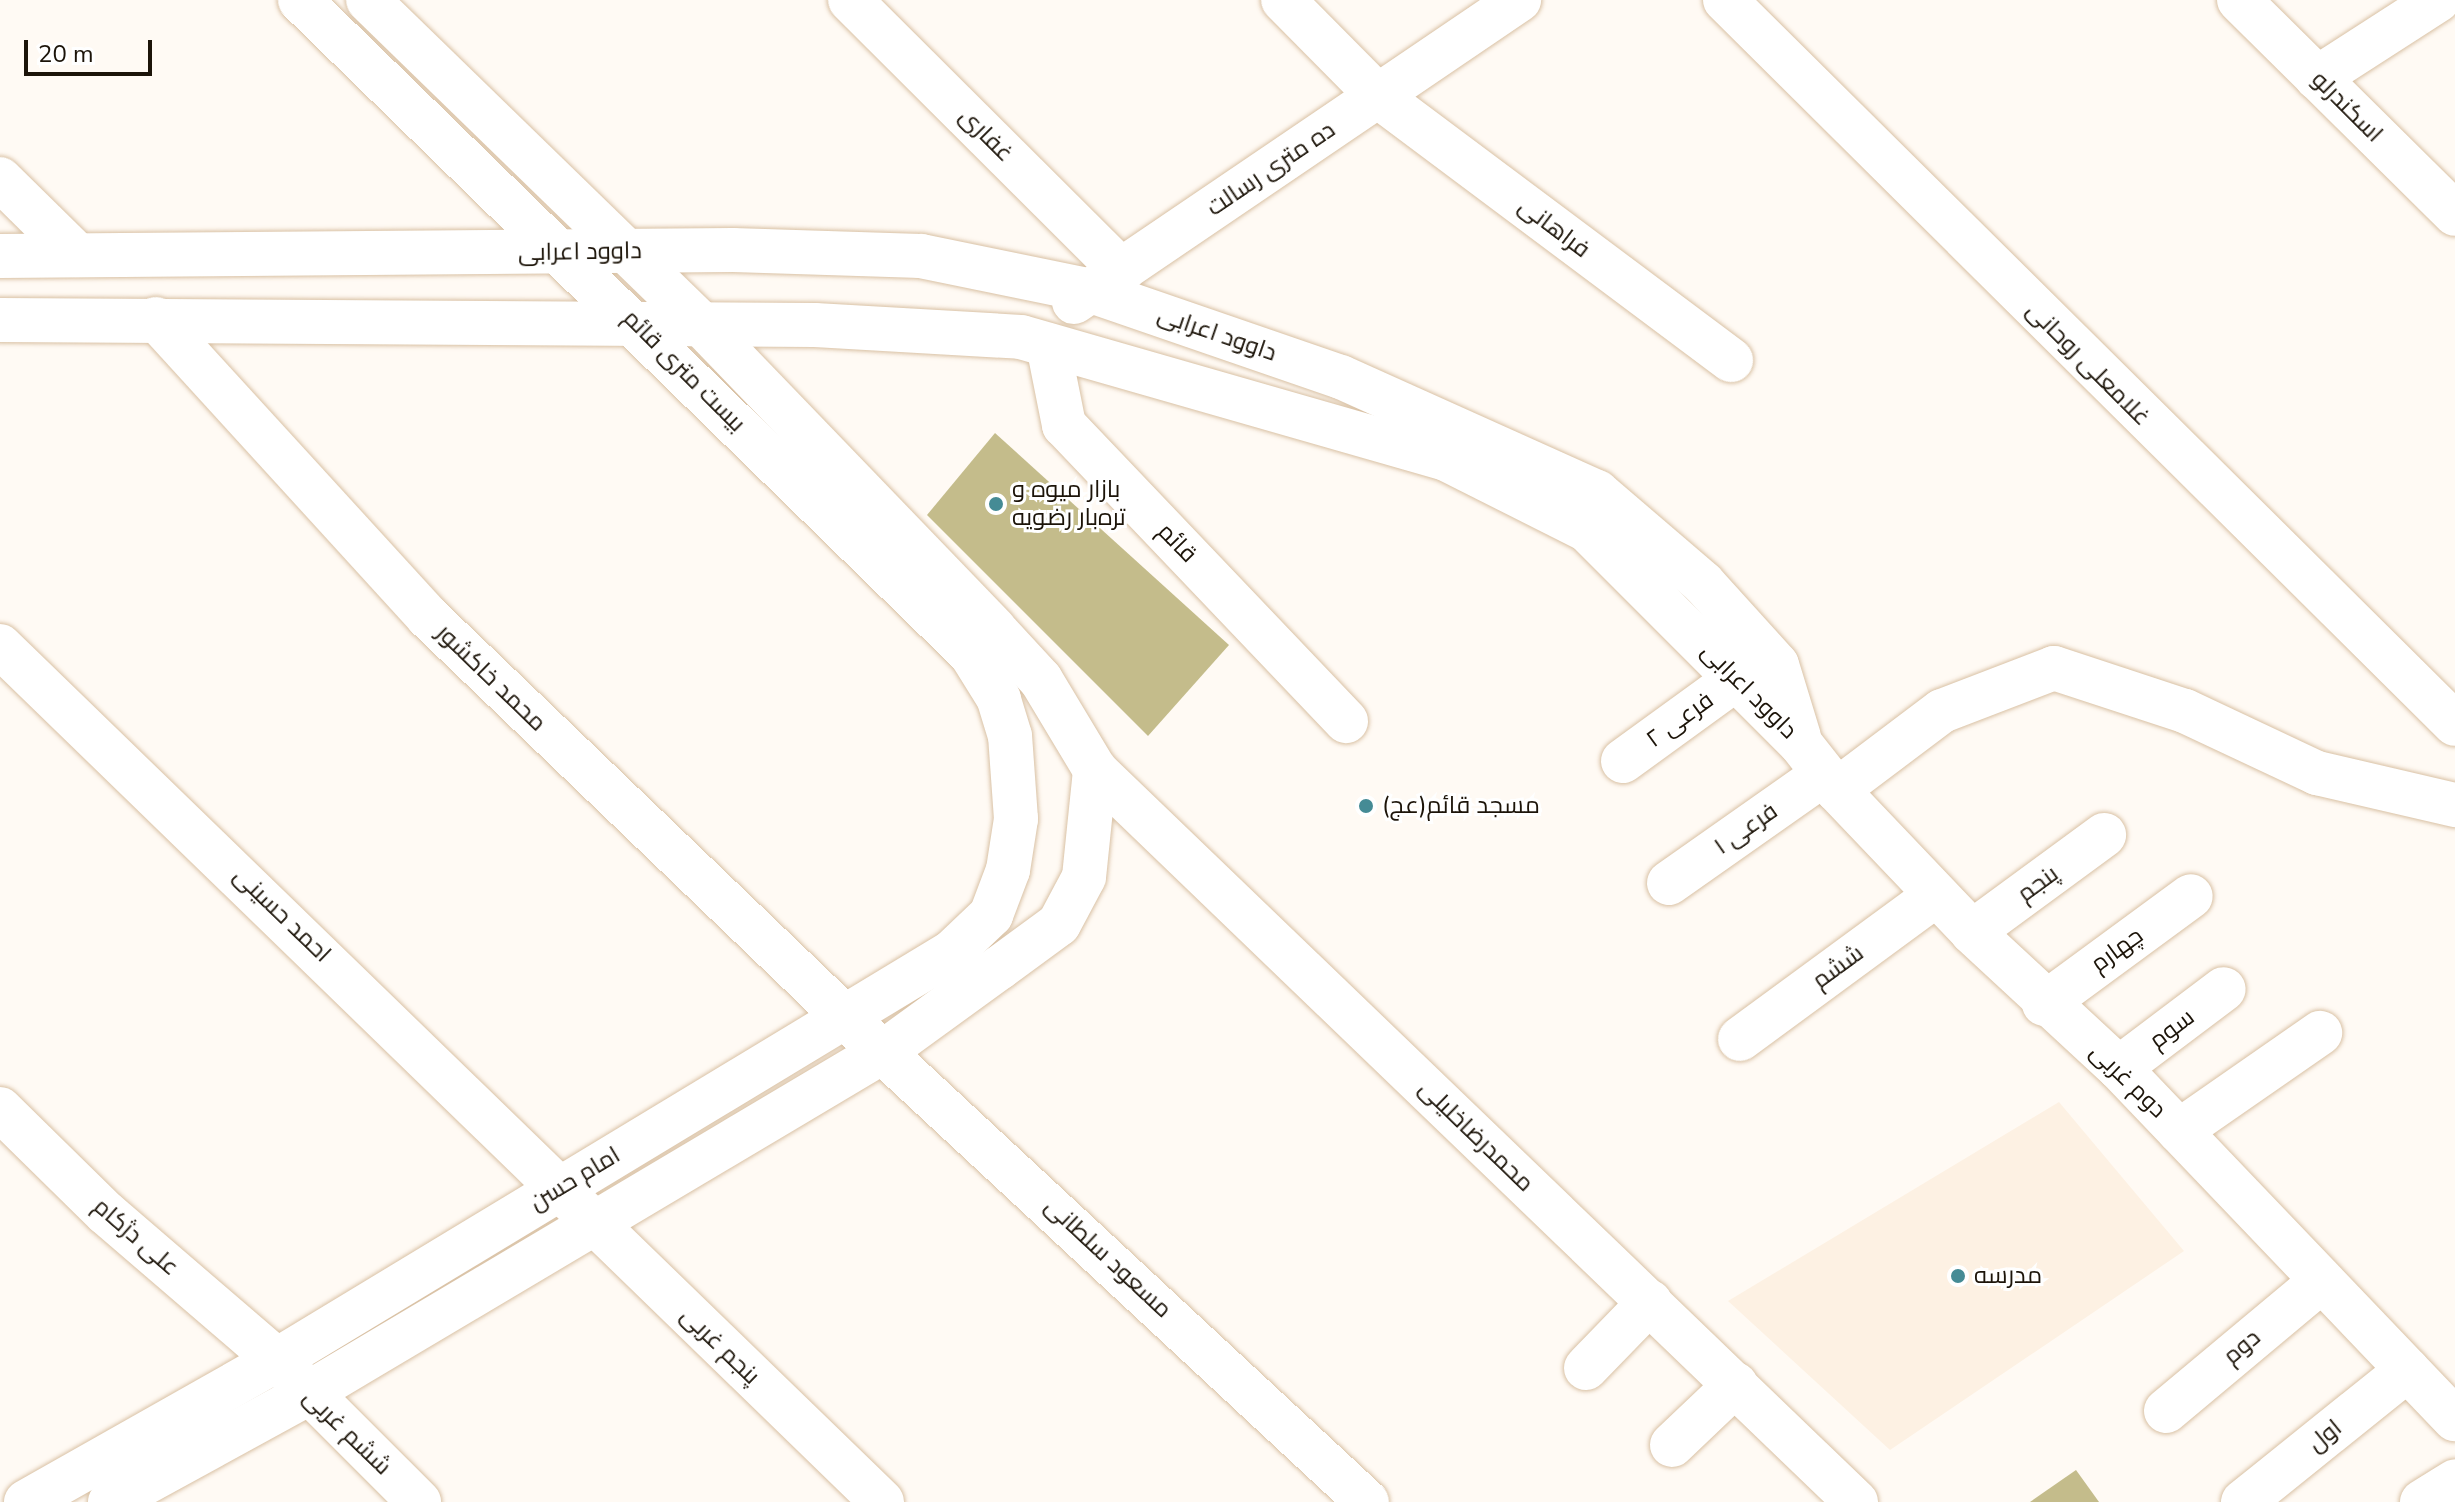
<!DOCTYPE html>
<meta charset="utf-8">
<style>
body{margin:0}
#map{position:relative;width:2455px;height:1502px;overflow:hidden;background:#fffaf4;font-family:"Nunito Sans",Cairo,sans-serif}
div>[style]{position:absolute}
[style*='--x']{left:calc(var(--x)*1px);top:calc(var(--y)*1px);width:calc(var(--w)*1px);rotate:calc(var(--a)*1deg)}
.built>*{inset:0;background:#fdf1e3}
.building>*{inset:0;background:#c4bc8b}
.roads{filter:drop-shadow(0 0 2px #d9c1a4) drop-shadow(0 0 2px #d9c1a4)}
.minor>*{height:44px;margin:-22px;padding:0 22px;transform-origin:22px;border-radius:22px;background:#fff}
.major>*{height:44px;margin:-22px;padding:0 22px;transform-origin:22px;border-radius:22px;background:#fff}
.dots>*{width:22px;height:22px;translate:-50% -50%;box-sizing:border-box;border:4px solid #fff;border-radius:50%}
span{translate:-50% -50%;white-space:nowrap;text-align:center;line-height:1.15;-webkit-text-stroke:6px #fff;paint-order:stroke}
.street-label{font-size:24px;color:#1c1409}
.poi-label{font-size:24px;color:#1c1409}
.left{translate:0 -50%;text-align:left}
.scale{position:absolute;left:24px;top:40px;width:128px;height:36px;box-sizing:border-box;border:4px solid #1c1409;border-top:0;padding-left:10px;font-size:24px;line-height:28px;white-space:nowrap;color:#1c1409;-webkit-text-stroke:6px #fff;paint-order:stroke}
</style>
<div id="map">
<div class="built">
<div style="clip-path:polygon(2059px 1102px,2184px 1251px,1890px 1450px,1728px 1301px)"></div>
</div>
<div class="building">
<div style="clip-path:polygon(995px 433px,1229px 645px,1148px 736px,927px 515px)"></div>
<div style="clip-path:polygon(2076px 1470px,2099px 1502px,2030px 1502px)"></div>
</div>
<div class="roads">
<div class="minor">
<div style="--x:368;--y:0;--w:463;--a:44.2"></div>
<div style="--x:700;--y:323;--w:424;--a:46.1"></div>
<div style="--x:994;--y:629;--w:69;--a:47.3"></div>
<div style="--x:1041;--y:680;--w:105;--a:59"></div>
<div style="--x:1095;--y:770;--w:1056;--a:43.89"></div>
<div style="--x:850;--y:0;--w:384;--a:44.9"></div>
<div style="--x:1283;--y:0;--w:135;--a:45.3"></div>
<div style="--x:1378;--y:96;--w:441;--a:36.8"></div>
<div style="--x:1725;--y:0;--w:1028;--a:44.76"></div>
<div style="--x:2317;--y:78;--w:144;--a:-32.8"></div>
<div style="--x:0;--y:179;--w:108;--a:44.6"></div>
<div style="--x:0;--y:256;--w:733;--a:-0.47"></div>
<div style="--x:733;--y:250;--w:188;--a:1.8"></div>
<div style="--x:921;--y:256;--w:174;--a:11.6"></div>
<div style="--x:1091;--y:291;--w:264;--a:19"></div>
<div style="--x:1341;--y:377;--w:281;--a:24.2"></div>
<div style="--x:1597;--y:492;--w:140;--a:40.6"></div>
<div style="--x:1703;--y:583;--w:110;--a:47.9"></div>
<div style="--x:1777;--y:665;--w:75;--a:73"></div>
<div style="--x:1074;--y:302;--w:538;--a:-34.16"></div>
<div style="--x:156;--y:319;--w:403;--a:47.6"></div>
<div style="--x:428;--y:617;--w:579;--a:43.81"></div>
<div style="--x:846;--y:1018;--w:711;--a:42.89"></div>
<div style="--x:0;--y:320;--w:815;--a:0.35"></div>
<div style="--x:815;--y:325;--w:206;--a:3.3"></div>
<div style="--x:1021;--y:337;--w:440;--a:16"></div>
<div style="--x:1444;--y:458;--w:160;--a:26.7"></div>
<div style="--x:1587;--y:530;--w:301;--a:45"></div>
<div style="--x:1800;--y:743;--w:60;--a:51.8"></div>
<div style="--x:1837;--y:790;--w:196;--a:46.4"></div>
<div style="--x:1972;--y:932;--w:200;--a:42.8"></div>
<div style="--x:2119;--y:1068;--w:486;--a:46.3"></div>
<div style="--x:1048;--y:345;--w:82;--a:78.7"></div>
<div style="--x:1064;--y:425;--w:409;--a:46.4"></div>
<div style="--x:0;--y:646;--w:1229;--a:44.14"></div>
<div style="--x:1623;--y:761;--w:140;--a:-36"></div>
<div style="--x:1837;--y:790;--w:131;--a:-37"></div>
<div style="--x:1942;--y:711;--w:120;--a:-21"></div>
<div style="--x:2054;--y:668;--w:138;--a:18.2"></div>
<div style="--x:2185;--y:711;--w:146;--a:25.2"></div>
<div style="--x:2317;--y:773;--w:142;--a:13.1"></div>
<div style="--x:1669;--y:883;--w:189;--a:-35.1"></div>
<div style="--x:1972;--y:932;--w:164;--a:-36.3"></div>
<div style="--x:2044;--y:1004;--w:182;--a:-36.3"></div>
<div style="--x:1740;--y:1039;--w:243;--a:-36.3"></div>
<div style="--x:2119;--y:1068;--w:131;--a:-37"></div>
<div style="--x:0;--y:1109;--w:148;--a:44.5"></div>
<div style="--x:106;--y:1213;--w:225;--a:40.7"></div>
<div style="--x:277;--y:1360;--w:201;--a:45"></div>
<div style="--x:2179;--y:1131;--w:172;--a:-34.8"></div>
<div style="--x:1586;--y:1368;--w:92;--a:-45.9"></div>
<div style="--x:2166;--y:1411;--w:199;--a:-39.9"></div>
<div style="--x:1672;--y:1445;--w:88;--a:-43.6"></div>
<div style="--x:26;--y:1502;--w:288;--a:-29.5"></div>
<div style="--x:277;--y:1360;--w:789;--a:-31.15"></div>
<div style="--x:952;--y:952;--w:54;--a:-43.5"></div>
<div style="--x:991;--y:915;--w:48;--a:-69.3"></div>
<div style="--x:1008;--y:870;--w:52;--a:-81.1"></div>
<div style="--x:1016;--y:819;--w:83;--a:-94.1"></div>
<div style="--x:1010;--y:736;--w:39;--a:-107"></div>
<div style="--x:999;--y:699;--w:53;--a:-121.9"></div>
<div style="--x:971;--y:654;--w:937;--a:-135.74"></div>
<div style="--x:110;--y:1502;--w:225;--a:-28.7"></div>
<div style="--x:307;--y:1394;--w:673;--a:-30.72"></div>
<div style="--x:886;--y:1050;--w:140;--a:-36"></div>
<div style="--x:999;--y:968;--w:74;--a:-36.3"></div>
<div style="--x:1059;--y:924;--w:53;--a:-62"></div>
<div style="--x:1084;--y:877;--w:108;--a:-84.1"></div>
<div style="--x:2243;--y:1502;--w:211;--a:-38.8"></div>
<div style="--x:2422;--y:1502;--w:39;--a:-32"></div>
</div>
<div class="major">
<div style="--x:2239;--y:0;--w:304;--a:44.7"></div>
</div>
</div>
<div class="dots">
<div style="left:996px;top:504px;background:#458b95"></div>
<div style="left:1366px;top:806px;background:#458b95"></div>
<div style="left:1958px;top:1276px;background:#458b95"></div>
</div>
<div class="street-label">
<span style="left:2347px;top:107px;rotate:45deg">اسکندرلو</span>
<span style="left:986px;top:135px;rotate:45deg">غفاری</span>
<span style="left:1271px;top:169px;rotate:-34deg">ده متری رسالت</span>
<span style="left:1554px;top:228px;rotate:37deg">فراهانی</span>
<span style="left:580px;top:252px;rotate:-1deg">داوود اعرابی</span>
<span style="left:1217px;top:334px;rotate:19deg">داوود اعرابی</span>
<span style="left:2088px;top:364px;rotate:45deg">غلامعلی روحانی</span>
<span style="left:684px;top:371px;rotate:45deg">بیست متری قائم</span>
<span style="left:1177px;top:543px;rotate:46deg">قائم</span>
<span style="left:491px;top:678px;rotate:44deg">محمد خاکشور</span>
<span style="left:1749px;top:691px;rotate:45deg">داوود اعرابی</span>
<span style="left:1680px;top:720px;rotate:-36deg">فرعی ۲</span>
<span style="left:1746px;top:829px;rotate:-35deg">فرعی ۱</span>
<span style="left:2038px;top:884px;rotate:-36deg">پنجم</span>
<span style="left:282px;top:915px;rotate:44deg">احمد حسینی</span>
<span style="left:2117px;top:950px;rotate:-36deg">چهارم</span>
<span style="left:1838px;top:967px;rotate:-36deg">ششم</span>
<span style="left:2172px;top:1029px;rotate:-37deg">سوم</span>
<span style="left:2128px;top:1081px;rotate:44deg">دوم غربی</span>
<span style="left:1476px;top:1136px;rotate:44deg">محمدرضاخلیلی</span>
<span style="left:575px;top:1179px;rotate:-31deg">امام حسن</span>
<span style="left:136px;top:1237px;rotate:41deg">علی دژکام</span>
<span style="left:1108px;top:1258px;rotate:43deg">مسعود سلطانی</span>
<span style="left:720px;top:1346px;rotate:44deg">پنجم غربی</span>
<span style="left:2242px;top:1347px;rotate:-40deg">دوم</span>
<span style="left:347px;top:1432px;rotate:44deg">ششم غربی</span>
<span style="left:2325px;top:1436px;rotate:-39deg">اول</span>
</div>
<div class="poi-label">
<span class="left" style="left:1012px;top:504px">بازار میوه و<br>تره‌بار رضویه</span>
<span class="left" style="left:1382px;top:806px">مسجد قائم(عج)</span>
<span class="left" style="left:1974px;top:1276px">مدرسه</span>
</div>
<div class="scale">20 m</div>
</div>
